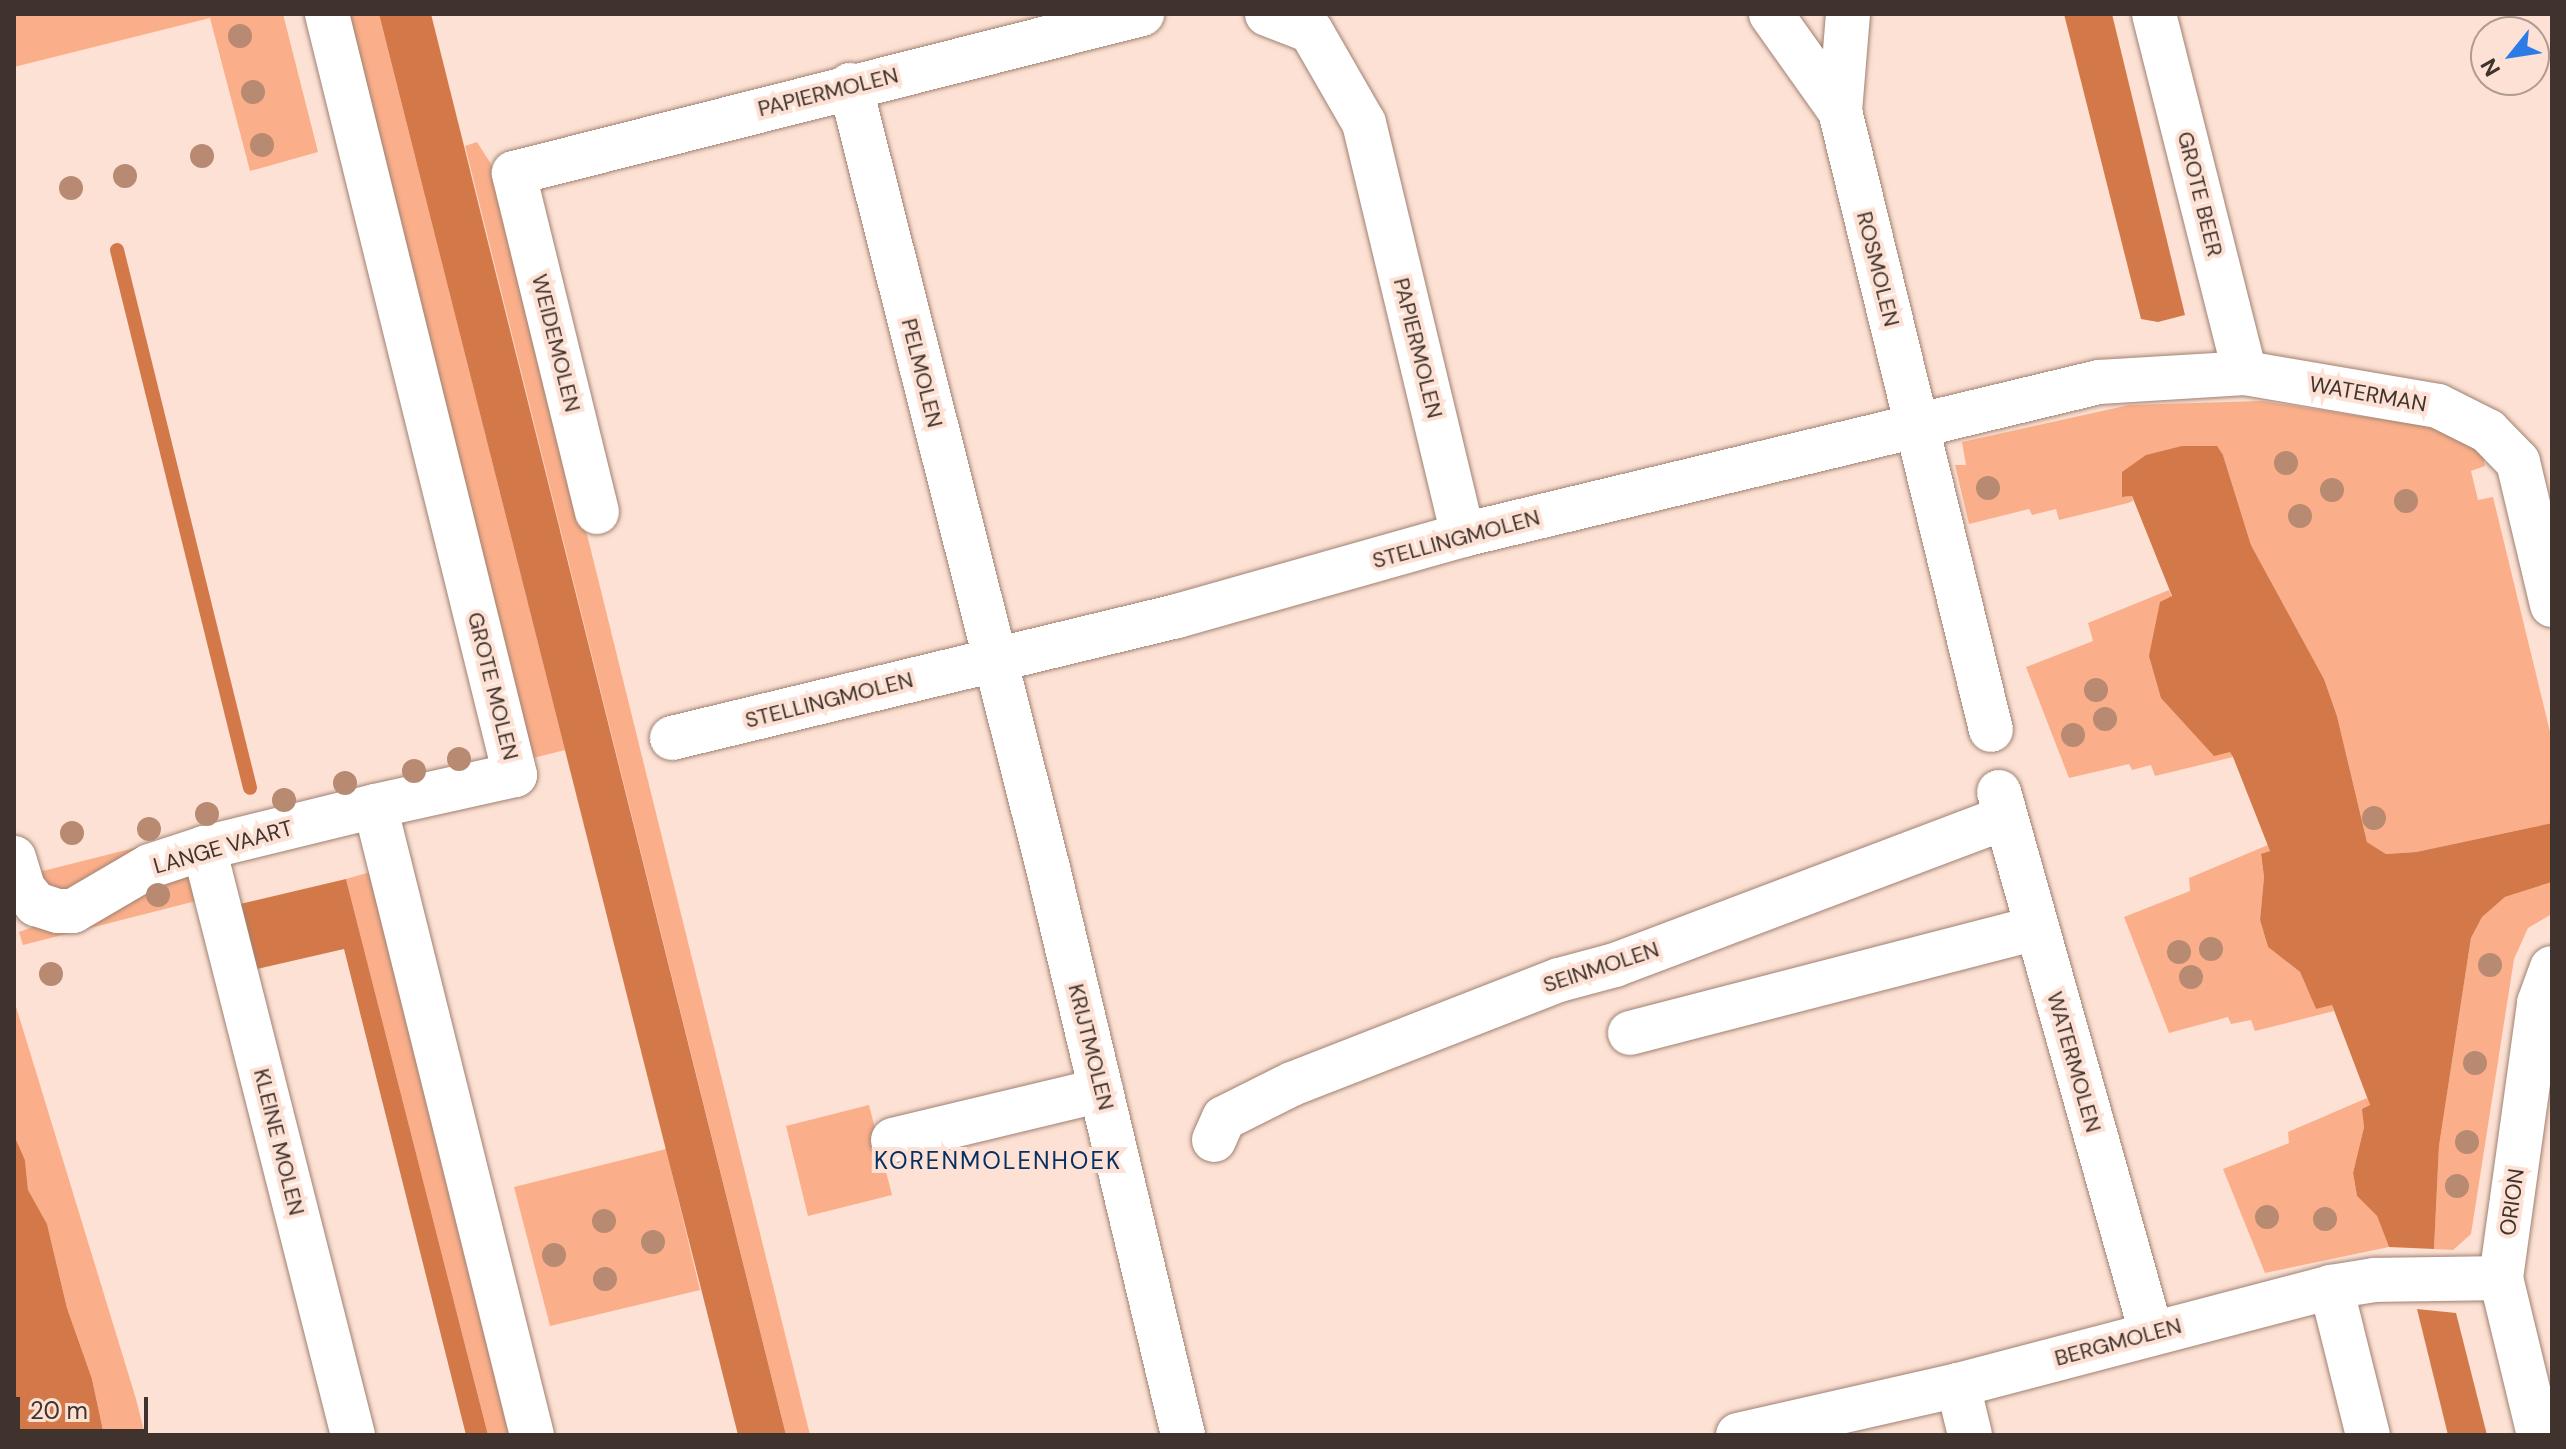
<!DOCTYPE html>
<style>
body{margin:0}
#map{position:relative;width:2566px;height:1449px;overflow:hidden;background:#fce1d4;font-family:"DM Sans",sans-serif}
div>[style]{position:absolute}
[style*='--x']{left:calc(var(--x)*1px);top:calc(var(--y)*1px);width:calc(var(--w)*1px);rotate:calc(var(--a)*1deg)}
.green>*{inset:0;background:#faaf8a}
.water>*{inset:0;background:#d37949}
.stream>*{height:14px;margin:-7px;padding:0 7px;transform-origin:7px;border-radius:7px;background:#d37949}
.roads{filter:drop-shadow(0 0 2px #a08172) drop-shadow(0 0 2px #a08172)}
.minor>*{height:44px;margin:-22px;padding:0 22px;transform-origin:22px;border-radius:22px;background:#fff}
.trees>*{width:24px;height:24px;margin:-12px;border-radius:50%;background:#b88a72}
span{translate:-50% -50%;white-space:nowrap;text-align:center;line-height:1.15;-webkit-text-stroke:8px #fce1d4;paint-order:stroke}
.street-label{font-size:22px;color:#40332d}
.neighbourhood-label{font-size:24px;color:#082f62;letter-spacing:2px}
.frame{position:absolute;inset:0;border:16px solid #40332d;pointer-events:none}
.north{position:absolute;left:2470px;top:16px;width:80px;height:80px;box-sizing:border-box;background:#fce1d4;border:2px solid #b19b91;border-radius:50%;rotate:240deg;font-size:22px;font-weight:700;line-height:32px;text-align:center;color:#40332d}
.north::after{content:'';display:block;margin:auto;width:28px;height:36px;background:#2c7be7;clip-path:polygon(50% 0,100% 100%,50% 72%,0 100%)}
.scale{position:absolute;left:16px;top:1397px;width:132px;height:36px;box-sizing:border-box;border:4px solid #40332d;border-top:0;padding-left:10px;font-size:24px;line-height:28px;white-space:nowrap;color:#40332d;-webkit-text-stroke:6px #fce1d4;paint-order:stroke}
</style>
<div id="map">
<div class="green">
<div style="clip-path:polygon(14px 14px,283px 14px,318px 152px,250px 171px,210px 18px,14px 67px)"></div>
<div style="clip-path:polygon(345px 14px,379px 14px,565px 750px,533px 758px)"></div>
<div style="clip-path:polygon(477px 142px,498px 175px,810px 1435px,786px 1435px,465px 146px)"></div>
<div style="clip-path:polygon(2261px 401px,2445px 429px,2464px 434px,2483px 456px,2485px 466px,2471px 471px,2478px 500px,2493px 497px,2552px 740px,2552px 823px,2416px 852px,2386px 854px,2367px 842px,2337px 716px,2324px 679px,2251px 545px,2223px 455px,2123px 497px,2132px 496px,2133px 501px,2128px 503px,2059px 520px,2056px 509px,2032px 515px,2029px 509px,1969px 524px,1955px 465px,1966px 465px,1962px 442px,2129px 405px)"></div>
<div style="clip-path:polygon(2169px 590px,2233px 757px,2155px 776px,2151px 765px,2132px 770px,2129px 764px,2069px 778px,2026px 667px,2093px 641px,2088px 623px)"></div>
<div style="clip-path:polygon(182px 836px,74px 892px,56px 890px,31px 874px)"></div>
<div style="clip-path:polygon(2268px 845px,2270px 851px,2261px 855px,2264px 877px,2260px 920px,2268px 947px,2300px 972px,2316px 1009px,2332px 1004px,2334px 1011px,2255px 1031px,2251px 1020px,2231px 1024px,2228px 1017px,2169px 1033px,2124px 917px,2190px 891px,2189px 878px)"></div>
<div style="clip-path:polygon(191px 870px,200px 900px,23px 945px,19px 932px)"></div>
<div style="clip-path:polygon(374px 871px,514px 1435px,488px 1435px,346px 879px)"></div>
<div style="clip-path:polygon(2552px 882px,2552px 914px,2528px 928px,2514px 959px,2471px 1234px,2453px 1250px,2434px 1249px,2439px 1146px,2471px 938px,2482px 916px,2505px 897px)"></div>
<div style="clip-path:polygon(14px 1000px,136px 1399px,145px 1435px,104px 1435px,92px 1379px,67px 1308px,47px 1224px,28px 1191px,25px 1160px,14px 1135px)"></div>
<div style="clip-path:polygon(2367px 1098px,2370px 1105px,2363px 1109px,2364px 1127px,2353px 1173px,2357px 1196px,2377px 1216px,2389px 1247px,2265px 1273px,2223px 1169px,2289px 1143px,2288px 1132px)"></div>
<div style="clip-path:polygon(869px 1105px,892px 1195px,808px 1216px,786px 1126px)"></div>
<div style="clip-path:polygon(666px 1149px,700px 1290px,550px 1326px,514px 1187px)"></div>
</div>
<div class="water">
<div style="clip-path:polygon(379px 14px,431px 14px,786px 1435px,738px 1435px)"></div>
<div style="clip-path:polygon(2064px 14px,2112px 14px,2185px 315px,2158px 322px,2141px 319px)"></div>
<div style="clip-path:polygon(2182px 446px,2217px 446px,2223px 455px,2251px 545px,2324px 679px,2337px 716px,2367px 842px,2386px 854px,2416px 852px,2552px 823px,2552px 882px,2505px 897px,2482px 917px,2471px 938px,2439px 1146px,2434px 1249px,2389px 1247px,2377px 1216px,2357px 1196px,2353px 1173px,2364px 1127px,2362px 1109px,2370px 1105px,2332px 1005px,2316px 1009px,2300px 972px,2268px 947px,2260px 920px,2264px 877px,2261px 854px,2270px 851px,2233px 757px,2230px 752px,2214px 756px,2161px 698px,2149px 656px,2160px 602px,2172px 596px,2132px 496px,2122px 497px,2122px 472px,2146px 455px)"></div>
<div style="clip-path:polygon(346px 879px,488px 1435px,466px 1435px,344px 949px,257px 969px,240px 904px)"></div>
<div style="clip-path:polygon(14px 1135px,25px 1160px,28px 1190px,47px 1224px,67px 1308px,92px 1379px,104px 1435px,14px 1435px)"></div>
<div style="clip-path:polygon(2417px 1309px,2456px 1313px,2487px 1435px,2448px 1435px)"></div>
</div>
<div class="stream">
<div style="--x:117;--y:250;--w:554;--a:76.11"></div>
</div>
<div class="roads">
<div class="minor">
<div style="--x:327;--y:14;--w:784;--a:76.12"></div>
<div style="--x:515;--y:775;--w:143;--a:167.5"></div>
<div style="--x:375;--y:806;--w:648;--a:75.99"></div>
<div style="--x:1267;--y:14;--w:47;--a:21.1"></div>
<div style="--x:1311;--y:31;--w:106;--a:60.1"></div>
<div style="--x:1364;--y:123;--w:424;--a:76.5"></div>
<div style="--x:1771;--y:14;--w:119;--a:54.6"></div>
<div style="--x:1848;--y:14;--w:97;--a:94.7"></div>
<div style="--x:1840;--y:111;--w:637;--a:76.29"></div>
<div style="--x:2154;--y:14;--w:370;--a:75.8"></div>
<div style="--x:850;--y:85;--w:808;--a:75.81"></div>
<div style="--x:1048;--y:868;--w:583;--a:76.61"></div>
<div style="--x:597;--y:512;--w:349;--a:-103.8"></div>
<div style="--x:514;--y:173;--w:648;--a:-14.21"></div>
<div style="--x:672;--y:738;--w:520;--a:-13.58"></div>
<div style="--x:1177;--y:616;--w:297;--a:-15.8"></div>
<div style="--x:1463;--y:535;--w:654;--a:-13.53"></div>
<div style="--x:2099;--y:382;--w:146;--a:-3.5"></div>
<div style="--x:2245;--y:373;--w:196;--a:9.7"></div>
<div style="--x:2438;--y:406;--w:56;--a:26.6"></div>
<div style="--x:2488;--y:431;--w:43;--a:45.9"></div>
<div style="--x:2518;--y:462;--w:147;--a:76.6"></div>
<div style="--x:1999;--y:792;--w:561;--a:74.28"></div>
<div style="--x:204;--y:848;--w:606;--a:75.76"></div>
<div style="--x:14;--y:858;--w:31;--a:73"></div>
<div style="--x:23;--y:888;--w:21;--a:51"></div>
<div style="--x:36;--y:904;--w:23;--a:18"></div>
<div style="--x:58;--y:911;--w:15;--a:0"></div>
<div style="--x:73;--y:911;--w:89;--a:-30.3"></div>
<div style="--x:150;--y:866;--w:57;--a:-18.4"></div>
<div style="--x:204;--y:848;--w:176;--a:-13.8"></div>
<div style="--x:1630;--y:1033;--w:419;--a:-14.5"></div>
<div style="--x:893;--y:1140;--w:214;--a:-13.5"></div>
<div style="--x:1214;--y:1140;--w:24;--a:-66"></div>
<div style="--x:1224;--y:1118;--w:76;--a:-26.6"></div>
<div style="--x:1292;--y:1084;--w:287;--a:-21.3"></div>
<div style="--x:1559;--y:980;--w:58;--a:-15"></div>
<div style="--x:1615;--y:965;--w:417;--a:-20.7"></div>
<div style="--x:2331;--y:1287;--w:153;--a:76"></div>
<div style="--x:1958;--y:1385;--w:51;--a:76.5"></div>
<div style="--x:1738;--y:1435;--w:226;--a:-12.8"></div>
<div style="--x:1958;--y:1385;--w:386;--a:-14.7"></div>
<div style="--x:2331;--y:1287;--w:44;--a:-9.2"></div>
<div style="--x:2374;--y:1280;--w:127;--a:-0.9"></div>
<div style="--x:2539;--y:1435;--w:162;--a:-103.6"></div>
<div style="--x:2501;--y:1278;--w:278;--a:-82.1"></div>
<div style="--x:2539;--y:1003;--w:37;--a:-70"></div>
</div>
</div>
<div class="trees">
<div style="left:240px;top:36px"></div>
<div style="left:253px;top:92px"></div>
<div style="left:262px;top:145px"></div>
<div style="left:202px;top:156px"></div>
<div style="left:125px;top:176px"></div>
<div style="left:71px;top:188px"></div>
<div style="left:2286px;top:463px"></div>
<div style="left:1988px;top:488px"></div>
<div style="left:2332px;top:490px"></div>
<div style="left:2406px;top:501px"></div>
<div style="left:2300px;top:516px"></div>
<div style="left:2096px;top:690px"></div>
<div style="left:2105px;top:719px"></div>
<div style="left:2073px;top:735px"></div>
<div style="left:459px;top:759px"></div>
<div style="left:414px;top:771px"></div>
<div style="left:345px;top:783px"></div>
<div style="left:284px;top:800px"></div>
<div style="left:207px;top:814px"></div>
<div style="left:2374px;top:818px"></div>
<div style="left:149px;top:829px"></div>
<div style="left:72px;top:833px"></div>
<div style="left:158px;top:895px"></div>
<div style="left:2211px;top:949px"></div>
<div style="left:2179px;top:952px"></div>
<div style="left:2490px;top:965px"></div>
<div style="left:51px;top:974px"></div>
<div style="left:2191px;top:977px"></div>
<div style="left:2475px;top:1063px"></div>
<div style="left:2467px;top:1142px"></div>
<div style="left:2457px;top:1186px"></div>
<div style="left:2267px;top:1217px"></div>
<div style="left:2325px;top:1219px"></div>
<div style="left:604px;top:1221px"></div>
<div style="left:653px;top:1242px"></div>
<div style="left:554px;top:1255px"></div>
<div style="left:605px;top:1279px"></div>
</div>
<div class="street-label">
<span style="left:828px;top:92px;rotate:-14deg">PAPIERMOLEN</span>
<span style="left:2200px;top:194px;rotate:76deg">GROTE BEER</span>
<span style="left:1878px;top:269px;rotate:76deg">ROSMOLEN</span>
<span style="left:556px;top:343px;rotate:76deg">WEIDEMOLEN</span>
<span style="left:1418px;top:348px;rotate:76deg">PAPIERMOLEN</span>
<span style="left:922px;top:373px;rotate:76deg">PELMOLEN</span>
<span style="left:2368px;top:394px;rotate:10deg">WATERMAN</span>
<span style="left:1456px;top:539px;rotate:-15deg">STELLINGMOLEN</span>
<span style="left:493px;top:686px;rotate:76deg">GROTE MOLEN</span>
<span style="left:829px;top:700px;rotate:-14deg">STELLINGMOLEN</span>
<span style="left:223px;top:847px;rotate:-16deg">LANGE VAART</span>
<span style="left:1601px;top:967px;rotate:-18deg">SEINMOLEN</span>
<span style="left:1091px;top:1047px;rotate:76deg">KRIJTMOLEN</span>
<span style="left:2074px;top:1062px;rotate:74deg">WATERMOLEN</span>
<span style="left:279px;top:1142px;rotate:76deg">KLEINE MOLEN</span>
<span style="left:2512px;top:1202px;rotate:-82deg">ORION</span>
<span style="left:2118px;top:1342px;rotate:-15deg">BERGMOLEN</span>
</div>
<div class="neighbourhood-label">
<span style="left:998px;top:1161px">KORENMOLENHOEK</span>
</div>
<div class="frame"></div>
<div class="north">N</div>
<div class="scale">20 m</div>
</div>
